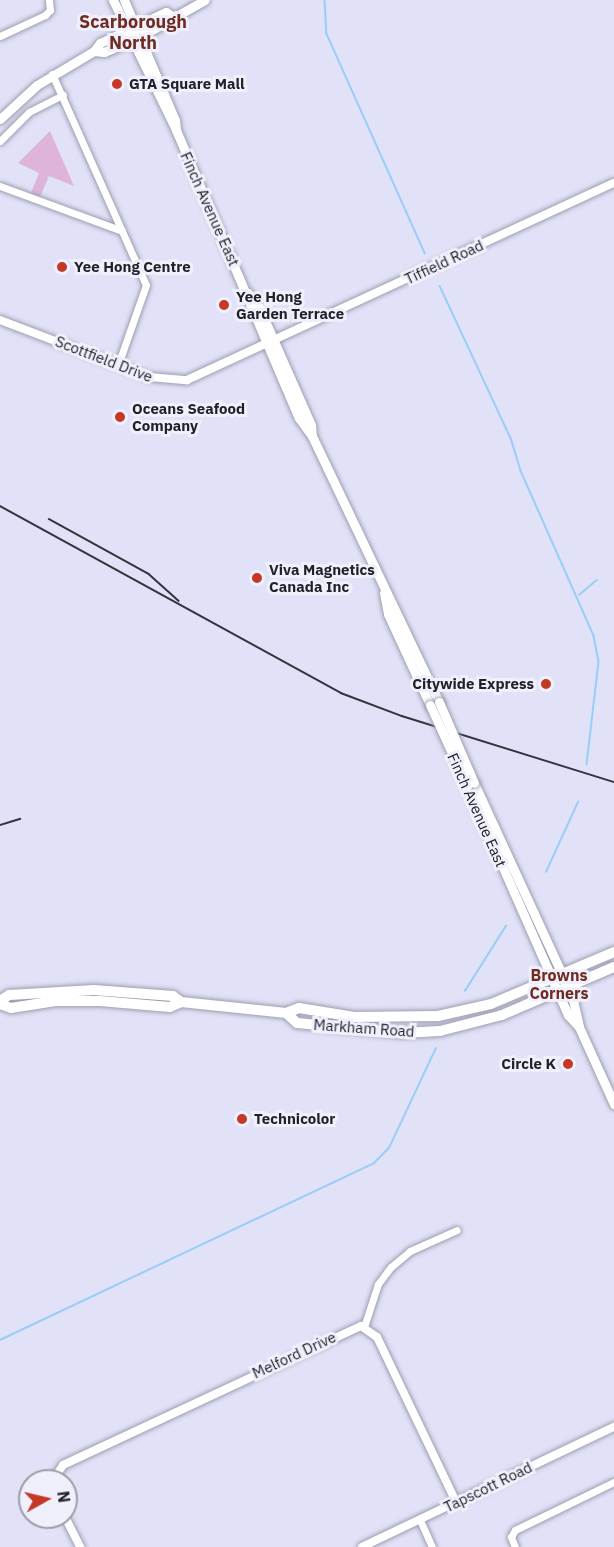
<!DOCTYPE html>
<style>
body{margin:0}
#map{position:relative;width:614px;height:1547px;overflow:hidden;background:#e1e2f7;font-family:"IBM Plex Sans",sans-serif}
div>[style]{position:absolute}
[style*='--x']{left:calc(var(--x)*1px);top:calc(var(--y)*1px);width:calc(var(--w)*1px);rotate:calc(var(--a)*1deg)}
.green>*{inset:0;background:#deb4dd}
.stream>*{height:1.5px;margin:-0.75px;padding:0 0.75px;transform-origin:0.75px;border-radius:0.75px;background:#98cef6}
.roads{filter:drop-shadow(0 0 2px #9d9eb1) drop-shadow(0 0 2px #9d9eb1)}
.minor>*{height:7px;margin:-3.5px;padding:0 3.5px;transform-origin:3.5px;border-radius:3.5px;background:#fff}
.tertiary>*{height:8px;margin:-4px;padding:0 4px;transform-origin:4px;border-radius:4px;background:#fff}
.secondary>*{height:9px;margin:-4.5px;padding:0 4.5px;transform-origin:4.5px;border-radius:4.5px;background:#fff}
.primary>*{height:10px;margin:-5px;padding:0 5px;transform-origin:5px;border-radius:5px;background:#fff}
.rail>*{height:1.5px;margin:-0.75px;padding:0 0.75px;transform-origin:0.75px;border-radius:0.75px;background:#34343e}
.bridges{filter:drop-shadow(0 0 2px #9d9eb1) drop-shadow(0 0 2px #9d9eb1)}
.secondary-bridge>*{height:9px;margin:-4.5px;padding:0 4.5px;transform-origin:4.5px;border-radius:4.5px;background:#fff}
.dots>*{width:16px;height:16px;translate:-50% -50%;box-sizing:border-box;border:3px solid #f0f0fd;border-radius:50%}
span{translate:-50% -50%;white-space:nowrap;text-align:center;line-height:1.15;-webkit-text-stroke:6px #f0f0fd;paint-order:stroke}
.poi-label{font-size:15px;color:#212129;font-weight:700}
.left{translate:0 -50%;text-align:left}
.right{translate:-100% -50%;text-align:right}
.street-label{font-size:15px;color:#212129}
.neighbourhood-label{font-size:16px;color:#702c21;font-weight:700}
.quarter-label{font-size:18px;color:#702c21;font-weight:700}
.north{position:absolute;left:18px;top:1469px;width:60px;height:60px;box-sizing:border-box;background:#f0f0fd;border:2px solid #9d9da8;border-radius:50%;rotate:82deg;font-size:16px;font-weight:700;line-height:24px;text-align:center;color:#212129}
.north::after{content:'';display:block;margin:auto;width:21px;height:27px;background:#c43825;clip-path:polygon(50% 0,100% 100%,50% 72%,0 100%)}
</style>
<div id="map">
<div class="green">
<div style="clip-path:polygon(50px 131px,74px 186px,49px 176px,40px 197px,31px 193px,39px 173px,18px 163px)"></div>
</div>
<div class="stream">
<div style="--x:325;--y:0;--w:34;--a:87"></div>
<div style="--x:327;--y:34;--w:240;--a:65.9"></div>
<div style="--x:440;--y:286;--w:168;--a:65"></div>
<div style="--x:511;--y:438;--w:34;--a:73"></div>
<div style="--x:521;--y:471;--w:180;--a:66.1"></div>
<div style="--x:594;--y:636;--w:26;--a:79"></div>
<div style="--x:599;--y:662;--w:103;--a:96.7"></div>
<div style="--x:579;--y:595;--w:23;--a:-40"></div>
<div style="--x:546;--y:872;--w:77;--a:-65.4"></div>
<div style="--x:465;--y:991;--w:77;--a:-57.8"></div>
<div style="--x:0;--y:1340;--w:414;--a:-25.3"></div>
<div style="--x:374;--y:1163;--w:21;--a:-45"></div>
<div style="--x:389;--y:1148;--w:110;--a:-64.8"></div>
</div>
<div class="roads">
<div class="minor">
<div style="--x:0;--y:36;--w:50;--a:-25"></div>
<div style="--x:45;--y:15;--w:7;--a:-45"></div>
<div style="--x:50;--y:10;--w:10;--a:-96"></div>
<div style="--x:52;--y:74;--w:231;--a:66"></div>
<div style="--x:146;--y:285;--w:85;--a:109.3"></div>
<div style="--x:0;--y:141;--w:41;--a:-45"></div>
<div style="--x:29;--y:112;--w:38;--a:-27"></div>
<div style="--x:0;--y:186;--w:130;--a:20.2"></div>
<div style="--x:364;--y:1327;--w:45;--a:-72"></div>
<div style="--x:378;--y:1284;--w:21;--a:-53"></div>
<div style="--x:391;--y:1267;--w:25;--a:-40"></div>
<div style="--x:410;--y:1251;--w:51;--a:-24.1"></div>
<div style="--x:420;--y:1520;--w:30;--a:66"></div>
<div style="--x:515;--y:1547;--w:11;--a:-112"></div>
<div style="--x:511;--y:1537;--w:8;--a:-60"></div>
<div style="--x:515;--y:1530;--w:110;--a:-25.9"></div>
</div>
<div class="tertiary">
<div style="--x:0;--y:320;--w:160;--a:20.9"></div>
<div style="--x:149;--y:377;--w:38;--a:5"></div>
<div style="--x:187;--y:380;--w:470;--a:-24.8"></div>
<div style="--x:52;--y:1481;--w:19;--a:-55"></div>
<div style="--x:63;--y:1465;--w:329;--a:-25"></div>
<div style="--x:361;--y:1326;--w:19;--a:35"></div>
<div style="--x:377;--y:1337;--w:183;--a:64.4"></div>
<div style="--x:65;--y:1517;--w:34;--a:63"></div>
<div style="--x:362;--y:1547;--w:279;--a:-25.5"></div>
</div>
<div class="secondary">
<div style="--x:113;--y:0;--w:144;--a:64.1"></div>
<div style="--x:176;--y:130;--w:313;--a:66.9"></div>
<div style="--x:299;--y:418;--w:22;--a:54"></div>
<div style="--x:124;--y:0;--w:130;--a:67"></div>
<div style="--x:175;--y:120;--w:10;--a:84"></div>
<div style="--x:94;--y:51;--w:10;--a:6"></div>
<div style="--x:104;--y:52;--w:40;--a:-23.4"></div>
<div style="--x:141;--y:36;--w:73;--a:-29.4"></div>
<div style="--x:0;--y:119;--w:50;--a:-42.6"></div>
<div style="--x:37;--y:85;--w:66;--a:-30.8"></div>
<div style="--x:94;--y:51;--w:10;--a:-53"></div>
<div style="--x:100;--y:43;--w:73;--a:-25.2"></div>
<div style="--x:166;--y:12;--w:7;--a:34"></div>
<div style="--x:248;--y:293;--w:18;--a:52"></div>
<div style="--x:259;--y:307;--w:129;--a:66.2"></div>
<div style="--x:311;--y:425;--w:11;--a:85"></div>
<div style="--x:312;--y:436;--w:295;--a:64.5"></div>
<div style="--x:384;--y:593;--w:21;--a:79"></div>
<div style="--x:388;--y:614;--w:100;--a:65.2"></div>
<div style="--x:474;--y:783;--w:234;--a:65.3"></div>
<div style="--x:572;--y:996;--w:32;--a:77"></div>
<div style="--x:579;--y:1027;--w:85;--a:65.6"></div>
<div style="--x:467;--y:786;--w:211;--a:66.2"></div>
<div style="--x:552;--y:979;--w:39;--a:66"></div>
<div style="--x:568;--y:1015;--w:16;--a:47"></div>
</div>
<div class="primary">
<div style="--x:0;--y:1001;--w:11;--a:-34"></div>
<div style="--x:9;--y:995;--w:85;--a:-3.4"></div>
<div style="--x:94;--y:990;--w:79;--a:4.3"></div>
<div style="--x:173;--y:996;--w:10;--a:37"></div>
<div style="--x:0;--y:1004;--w:12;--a:20"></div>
<div style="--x:11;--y:1008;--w:45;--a:-9"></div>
<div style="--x:55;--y:1001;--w:45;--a:0"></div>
<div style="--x:100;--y:1001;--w:70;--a:4.9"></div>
<div style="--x:170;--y:1007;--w:12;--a:-24"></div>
<div style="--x:181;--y:1002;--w:106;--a:6"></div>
<div style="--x:286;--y:1013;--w:14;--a:-21"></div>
<div style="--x:299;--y:1008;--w:56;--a:9.3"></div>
<div style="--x:354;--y:1017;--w:84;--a:-0.7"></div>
<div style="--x:438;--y:1016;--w:54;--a:-12.8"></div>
<div style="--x:491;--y:1004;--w:134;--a:-22.9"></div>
<div style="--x:286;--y:1013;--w:15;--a:42"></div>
<div style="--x:297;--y:1023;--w:105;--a:5.4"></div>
<div style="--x:402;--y:1033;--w:38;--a:-3"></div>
<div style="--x:440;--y:1031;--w:64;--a:-14.5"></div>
<div style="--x:502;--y:1015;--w:122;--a:-23.2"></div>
</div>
</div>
<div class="rail">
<div style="--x:0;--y:506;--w:389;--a:28.7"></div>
<div style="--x:341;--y:693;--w:65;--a:20.7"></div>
<div style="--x:402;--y:716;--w:222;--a:17.3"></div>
<div style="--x:49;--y:519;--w:114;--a:28.8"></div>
<div style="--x:149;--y:574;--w:40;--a:42"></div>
<div style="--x:0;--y:825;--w:21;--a:-17"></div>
</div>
<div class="bridges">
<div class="secondary-bridge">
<div style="--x:439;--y:702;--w:88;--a:66.6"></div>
<div style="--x:430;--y:705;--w:89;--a:65.4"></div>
</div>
</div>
<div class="dots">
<div style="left:117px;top:84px;background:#c43825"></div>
<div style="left:62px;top:267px;background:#c43825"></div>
<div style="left:224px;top:305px;background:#c43825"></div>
<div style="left:120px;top:417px;background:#c43825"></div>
<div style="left:257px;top:578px;background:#c43825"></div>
<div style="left:546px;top:684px;background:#c43825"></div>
<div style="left:568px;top:1064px;background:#c43825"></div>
<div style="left:242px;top:1119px;background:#c43825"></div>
</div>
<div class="poi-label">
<span class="left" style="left:129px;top:84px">GTA Square Mall</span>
<span class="left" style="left:74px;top:267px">Yee Hong Centre</span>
<span class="left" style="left:236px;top:305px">Yee Hong<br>Garden Terrace</span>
<span class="left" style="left:132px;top:417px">Oceans Seafood<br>Company</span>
<span class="left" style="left:269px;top:578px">Viva Magnetics<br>Canada Inc</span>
<span class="right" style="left:534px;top:684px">Citywide Express</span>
<span class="right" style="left:556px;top:1064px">Circle K</span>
<span class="left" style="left:254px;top:1119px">Technicolor</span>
</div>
<div class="street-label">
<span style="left:210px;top:209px;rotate:66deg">Finch Avenue East</span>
<span style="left:444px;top:262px;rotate:-25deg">Tiffield Road</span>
<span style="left:104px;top:359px;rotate:21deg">Scottfield Drive</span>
<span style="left:477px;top:810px;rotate:66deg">Finch Avenue East</span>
<span style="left:364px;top:1028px;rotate:4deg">Markham Road</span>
<span style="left:294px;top:1355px;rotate:-25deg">Melford Drive</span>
<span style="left:488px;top:1487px;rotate:-26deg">Tapscott Road</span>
</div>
<div class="neighbourhood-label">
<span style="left:559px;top:984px">Browns<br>Corners</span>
</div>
<div class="quarter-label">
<span style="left:133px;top:33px">Scarborough<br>North</span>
</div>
<div class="north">N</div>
</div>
